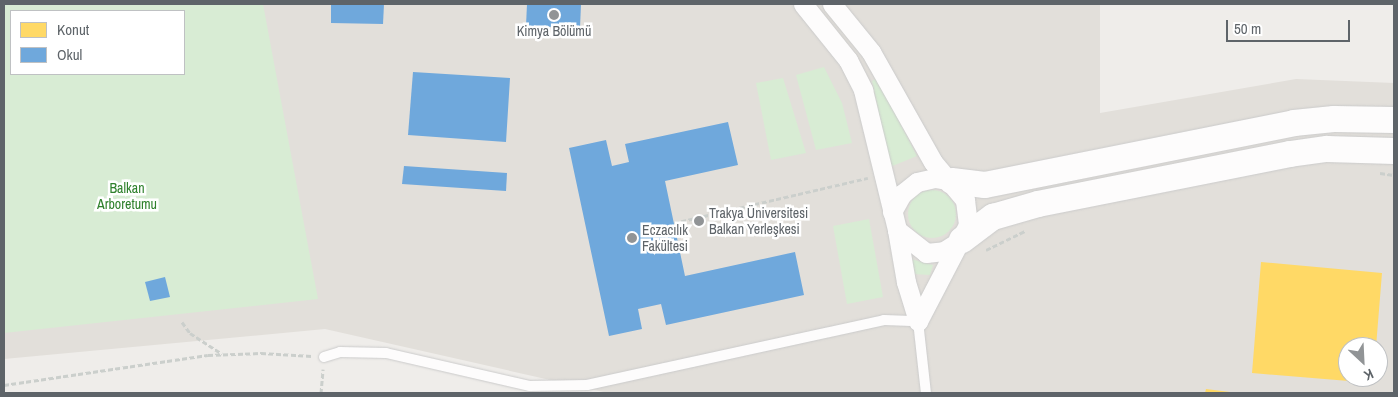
<!DOCTYPE html>
<meta charset="utf-8">
<style>
body{margin:0}
#map{position:relative;width:1398px;height:397px;overflow:hidden;background:#efedea;font-family:"Archivo Narrow",sans-serif}
div>[style]{position:absolute}
[style*='--x']{left:calc(var(--x)*1px);top:calc(var(--y)*1px);width:calc(var(--w)*1px);rotate:calc(var(--a)*1deg)}
.education>*{inset:0;background:#e2dfda}
.green>*{inset:0;background:#d8ecd4}
.round{border-radius:50%}
.homes>*{inset:0;background:#ffd966}
.schools>*{inset:0;background:#6fa8dc}
.path>*{height:3px;margin-top:-1.5px;transform-origin:0;background:repeating-linear-gradient(90deg,#cbcfcc 0 5px,transparent 0 7.5px)}
.roads{filter:drop-shadow(0 0 1px #cbcbcb) drop-shadow(0 0 1px #cbcbcb)}
.service>*{height:10px;margin:-5px;padding:0 5px;transform-origin:5px;border-radius:5px;background:#fdfcfc}
.minor>*{height:19px;margin:-9.5px;padding:0 9.5px;transform-origin:9.5px;border-radius:9.5px;background:#fdfcfc}
.secondary>*{height:26px;margin:-13px;padding:0 13px;transform-origin:13px;border-radius:13px;background:#fdfcfc}
.dots>*{width:14px;height:14px;translate:-50% -50%;box-sizing:border-box;border:2px solid #fff;border-radius:50%}
span{translate:-50% -50%;white-space:nowrap;text-align:center;line-height:1.15;-webkit-text-stroke:5px #fff;paint-order:stroke}
.poi-label{font-size:14px;color:#5e6469}
.left{translate:0 -50%;text-align:left}
.park-label{font-size:14px;color:#2f812c}
.frame{position:absolute;inset:0;border:5px solid #5e6469;pointer-events:none}
.legend{position:absolute;left:10px;top:10px;width:175px;height:65px;box-sizing:border-box;background:#fff;border:1px solid #bfc1c3;margin:0;padding:6px 9px;list-style:none;font-size:15px;color:#5e6469}
.legend li{display:flex;align-items:center;gap:10px;height:25px}
.legend b{width:25px;border:1px solid #bfc1c3}
.north{position:absolute;left:1338px;top:337px;width:50px;height:50px;box-sizing:border-box;background:#fff;border:1px solid #bfc1c3;border-radius:50%;rotate:155deg;font-size:14px;font-weight:700;line-height:20px;text-align:center;color:#5e6469}
.north::after{content:'';display:block;margin:auto;width:18px;height:22px;background:#919496;clip-path:polygon(50% 0,100% 100%,50% 72%,0 100%)}
.scale{position:absolute;left:1226px;top:20px;width:124px;height:22px;box-sizing:border-box;border:2px solid #5e6469;border-top:0;padding-left:6px;font-size:15px;line-height:18px;white-space:nowrap;color:#5e6469;-webkit-text-stroke:4px #fff;paint-order:stroke}
</style>
<div id="map">
<div class="education">
<div style="clip-path:polygon(evenodd,4px 4px,1100px 4px,1100px 113px,1296px 79px,1394px 83px,1394px 393px,608px 393px,325px 329px,4px 359px,4px 4px,11px 11px,184px 11px,184px 74px,11px 74px,11px 11px,4px 4px,1348px 347px,1378px 347px,1378px 377px,1348px 377px,1348px 347px)"></div>
</div>
<div class="green">
<div style="clip-path:polygon(evenodd,4px 4px,263px 4px,318px 299px,4px 333px,4px 4px,11px 11px,184px 11px,184px 74px,11px 74px,11px 11px)"></div>
<div style="clip-path:polygon(824px 67px,842px 103px,852px 143px,816px 150px,796px 75px)"></div>
<div style="clip-path:polygon(783px 78px,806px 153px,771px 160px,756px 83px)"></div>
<div style="clip-path:polygon(877px 78px,917px 156px,890px 167px,872px 81px)"></div>
<div class="round" style="left:908px;top:190px;width:48px;height:48px"></div>
<div style="clip-path:polygon(869px 219px,883px 297px,847px 304px,833px 226px)"></div>
<div style="clip-path:polygon(911px 259px,933px 265px,930px 275px,913px 274px)"></div>
</div>
<div class="homes">
<div style="clip-path:polygon(1261px 262px,1382px 273px,1376px 347px,1348px 347px,1348px 377px,1373px 377px,1373px 383px,1252px 373px)"></div>
<div style="clip-path:polygon(1206px 389px,1230px 392px,1229px 393px,1205px 393px)"></div>
</div>
<div class="schools">
<div style="clip-path:polygon(331px 4px,384px 4px,383px 24px,331px 23px)"></div>
<div style="clip-path:polygon(527px 4px,581px 4px,580px 28px,526px 26px)"></div>
<div style="clip-path:polygon(413px 72px,510px 78px,506px 142px,408px 135px)"></div>
<div style="clip-path:polygon(728px 122px,738px 165px,665px 181px,685px 276px,795px 252px,804px 295px,666px 325px,661px 304px,638px 309px,642px 329px,609px 336px,569px 148px,606px 140px,612px 166px,629px 162px,625px 144px)"></div>
<div style="clip-path:polygon(404px 166px,507px 173px,506px 191px,402px 184px)"></div>
<div style="clip-path:polygon(165px 277px,170px 297px,150px 301px,145px 282px)"></div>
</div>
<div class="path">
<div style="--x:1380;--y:173;--w:14;--a:8"></div>
<div style="--x:674;--y:223;--w:199;--a:-13.1"></div>
<div style="--x:986;--y:250;--w:43;--a:-26"></div>
<div style="--x:182;--y:322;--w:14;--a:54"></div>
<div style="--x:190;--y:333;--w:38;--a:33"></div>
<div style="--x:4;--y:385;--w:206;--a:-8.4"></div>
<div style="--x:208;--y:355;--w:53;--a:-2.2"></div>
<div style="--x:261;--y:353;--w:51;--a:3.4"></div>
<div style="--x:321;--y:393;--w:24;--a:-85"></div>
</div>
<div class="roads">
<div class="service">
<div style="--x:324;--y:357;--w:17;--a:-17"></div>
<div style="--x:340;--y:352;--w:46;--a:1.2"></div>
<div style="--x:386;--y:353;--w:148;--a:12.9"></div>
<div style="--x:530;--y:386;--w:57;--a:-1"></div>
<div style="--x:587;--y:385;--w:304;--a:-12.3"></div>
<div style="--x:884;--y:320;--w:34;--a:2"></div>
<div style="--x:918;--y:321;--w:72;--a:83.7"></div>
</div>
<div class="minor">
<div style="--x:803;--y:4;--w:72;--a:51.2"></div>
<div style="--x:848;--y:60;--w:34;--a:63"></div>
<div style="--x:863;--y:90;--w:144;--a:76.3"></div>
<div style="--x:897;--y:230;--w:53;--a:80.2"></div>
<div style="--x:906;--y:282;--w:41;--a:72.9"></div>
<div style="--x:832;--y:4;--w:62;--a:50.9"></div>
<div style="--x:871;--y:52;--w:126;--a:60.6"></div>
<div style="--x:933;--y:162;--w:50;--a:49.9"></div>
<div style="--x:965;--y:200;--w:25;--a:83"></div>
<div style="--x:968;--y:225;--w:108;--a:117.5"></div>
<div style="--x:892;--y:212;--w:21;--a:-61"></div>
<div style="--x:902;--y:194;--w:19;--a:-39"></div>
<div style="--x:917;--y:182;--w:18;--a:-13"></div>
<div style="--x:935;--y:178;--w:17;--a:10"></div>
<div style="--x:897;--y:230;--w:37;--a:38"></div>
<div style="--x:926;--y:253;--w:18;--a:-6"></div>
<div style="--x:944;--y:251;--w:20;--a:-33"></div>
</div>
<div class="secondary">
<div style="--x:952;--y:181;--w:33;--a:7"></div>
<div style="--x:985;--y:185;--w:315;--a:-11.3"></div>
<div style="--x:1294;--y:123;--w:40;--a:-5.7"></div>
<div style="--x:1334;--y:119;--w:60;--a:1"></div>
<div style="--x:962;--y:240;--w:39;--a:-37"></div>
<div style="--x:993;--y:217;--w:47;--a:-16.1"></div>
<div style="--x:1038;--y:204;--w:257;--a:-11.2"></div>
<div style="--x:1290;--y:154;--w:37;--a:-8"></div>
<div style="--x:1327;--y:149;--w:67;--a:1.7"></div>
</div>
</div>
<div class="dots">
<div style="left:554px;top:15px;background:#919496"></div>
<div style="left:699px;top:221px;background:#919496"></div>
<div style="left:632px;top:238px;background:#919496"></div>
</div>
<div class="poi-label">
<span style="left:554px;top:31px">Kimya Bölümü</span>
<span class="left" style="left:709px;top:221px">Trakya Üniversitesi<br>Balkan Yerleşkesi</span>
<span class="left" style="left:642px;top:238px">Eczacılık<br>Fakültesi</span>
</div>
<div class="park-label">
<span style="left:127px;top:196px">Balkan<br>Arboretumu</span>
</div>
<div class="frame"></div>
<ul class="legend">
<li><b style="height:14px;background:#ffd966"></b>Konut</li>
<li><b style="height:14px;background:#6fa8dc"></b>Okul</li>
</ul>
<div class="north">K</div>
<div class="scale">50 m</div>
</div>
